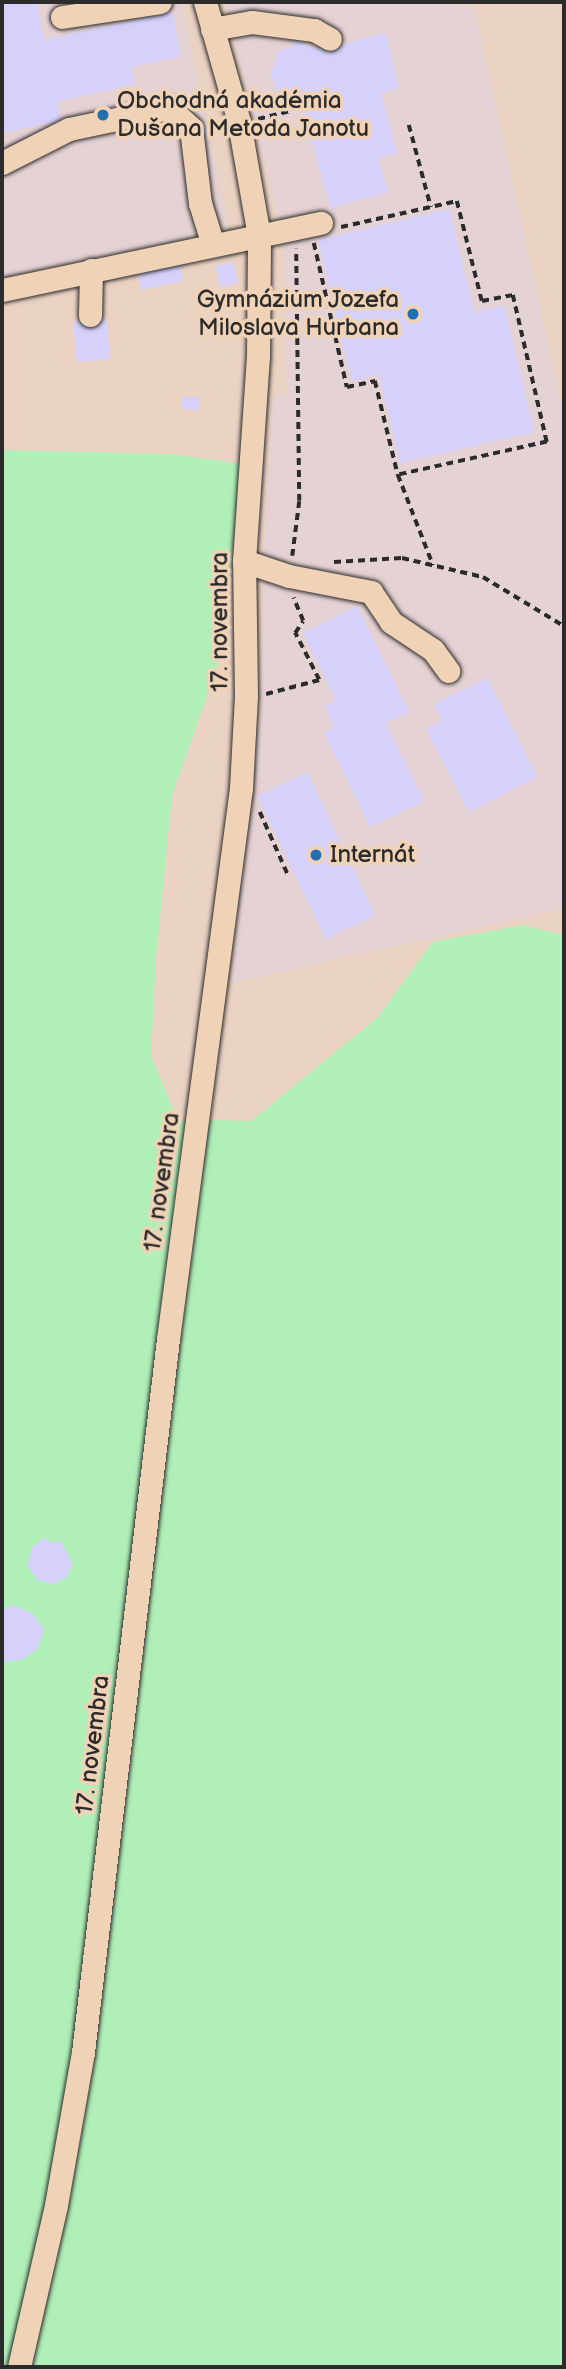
<!DOCTYPE html>
<meta charset="utf-8">
<style>
body{margin:0}
#map{position:relative;width:566px;height:2369px;overflow:hidden;background:#ebd3c4;font-family:"Balsamiq Sans",sans-serif}
div>[style]{position:absolute}
[style*='--x']{left:calc(var(--x)*1px);top:calc(var(--y)*1px);width:calc(var(--w)*1px);rotate:calc(var(--a)*1deg)}
.built>*{inset:0;background:#e5d2d4}
.green>*{inset:0;background:#b0f0b8}
.building>*{inset:0;background:#d6d1fa}
.path>*{height:3.5px;margin-top:-1.75px;transform-origin:0;background:repeating-linear-gradient(90deg,#2b2b2b 0 7px,transparent 0 12px)}
.roads{filter:drop-shadow(0 0 2px #2b2b2b) drop-shadow(0 0 2px #2b2b2b)}
.minor>*{height:23px;margin:-11.5px;padding:0 11.5px;transform-origin:11.5px;border-radius:11.5px;background:#f0d3b7}
.dots>*{width:19px;height:19px;translate:-50% -50%;box-sizing:border-box;border:4px solid #f0d3b7;border-radius:50%}
span{translate:-50% -50%;white-space:nowrap;text-align:center;line-height:1.15;-webkit-text-stroke:7px #f0d3b7;paint-order:stroke}
.poi-label{font-size:24px;color:#2b2b2b}
.left{translate:0 -50%;text-align:left}
.right{translate:-100% -50%;text-align:right}
.street-label{font-size:24px;color:#2b2b2b}
.frame{position:absolute;inset:0;border:4px solid #2b2b2b;pointer-events:none}
</style>
<div id="map">
<div class="built">
<div style="clip-path:polygon(2px 2px,181px 2px,229px 229px,2px 277px)"></div>
<div style="clip-path:polygon(224px 2px,439px 2px,474px 7px,564px 417px,564px 908px,231px 983px,262px 695px,263px 569px,273px 395px,287px 394px,282px 232px)"></div>
</div>
<div class="green">
<div style="clip-path:polygon(2px 450px,171px 454px,242px 464px,220px 659px,172px 795px,156px 957px,151px 1056px,177px 1119px,251px 1121px,378px 1017px,432px 942px,523px 925px,564px 935px,564px 2367px,2px 2367px)"></div>
</div>
<div class="building">
<div style="clip-path:polygon(2px 2px,36px 2px,44px 40px,172px 12px,181px 56px,131px 67px,135px 84px,57px 102px,61px 120px,2px 133px)"></div>
<div style="clip-path:polygon(385px 33px,399px 88px,381px 93px,397px 153px,378px 158px,388px 192px,330px 208px,302px 103px,280px 96px,270px 75px,278px 52px,299px 42px,321px 50px)"></div>
<div style="clip-path:polygon(449px 209px,474px 312px,504px 305px,534px 432px,400px 463px,379px 374px,352px 381px,318px 240px)"></div>
<div style="clip-path:polygon(179px 259px,183px 281px,141px 290px,136px 267px)"></div>
<div style="clip-path:polygon(233px 262px,238px 283px,220px 287px,215px 266px)"></div>
<div style="clip-path:polygon(106px 318px,110px 359px,77px 362px,73px 322px)"></div>
<div style="clip-path:polygon(181px 397px,199px 397px,199px 410px,181px 409px)"></div>
<div style="clip-path:polygon(357px 606px,409px 712px,385px 723px,424px 801px,370px 827px,324px 732px,334px 727px,324px 706px,336px 700px,303px 633px)"></div>
<div style="clip-path:polygon(487px 678px,537px 777px,469px 812px,426px 729px,442px 720px,434px 704px)"></div>
<div style="clip-path:polygon(307px 772px,375px 915px,326px 939px,257px 796px)"></div>
<div style="clip-path:polygon(44px 1538px,53px 1543px,60px 1540px,73px 1564px,66px 1578px,53px 1584px,37px 1580px,27px 1565px,32px 1547px)"></div>
<div style="clip-path:polygon(13px 1605px,32px 1613px,44px 1629px,38px 1648px,22px 1660px,2px 1662px,2px 1609px)"></div>
</div>
<div class="path">
<div style="--x:258;--y:119;--w:33;--a:-14"></div>
<div style="--x:409;--y:125;--w:85;--a:75"></div>
<div style="--x:341;--y:227;--w:119;--a:-12.6"></div>
<div style="--x:457;--y:201;--w:103;--a:76"></div>
<div style="--x:482;--y:301;--w:32;--a:-11"></div>
<div style="--x:513;--y:295;--w:151;--a:77"></div>
<div style="--x:547;--y:442;--w:153;--a:167.5"></div>
<div style="--x:314;--y:243;--w:148;--a:77.1"></div>
<div style="--x:347;--y:387;--w:29;--a:-12"></div>
<div style="--x:375;--y:381;--w:97;--a:76.3"></div>
<div style="--x:398;--y:475;--w:97;--a:68.7"></div>
<div style="--x:292;--y:556;--w:55;--a:-82.7"></div>
<div style="--x:299;--y:501;--w:252;--a:-90.7"></div>
<div style="--x:334;--y:562;--w:68;--a:-3.4"></div>
<div style="--x:402;--y:558;--w:83;--a:13.2"></div>
<div style="--x:483;--y:577;--w:95;--a:31.2"></div>
<div style="--x:266;--y:694;--w:55;--a:-14.8"></div>
<div style="--x:319;--y:680;--w:53;--a:-117.1"></div>
<div style="--x:295;--y:633;--w:14;--a:-56"></div>
<div style="--x:303;--y:621;--w:25;--a:-113"></div>
<div style="--x:260;--y:812;--w:71;--a:66"></div>
</div>
<div class="roads">
<div class="minor">
<div style="--x:62;--y:17;--w:99;--a:-8.7"></div>
<div style="--x:212;--y:29;--w:41;--a:-9.9"></div>
<div style="--x:252;--y:22;--w:63;--a:7.4"></div>
<div style="--x:314;--y:30;--w:18;--a:29"></div>
<div style="--x:2;--y:163;--w:75;--a:-26.9"></div>
<div style="--x:69;--y:129;--w:102;--a:-11.9"></div>
<div style="--x:169;--y:108;--w:30;--a:42"></div>
<div style="--x:191;--y:128;--w:76;--a:83.2"></div>
<div style="--x:200;--y:203;--w:44;--a:72.8"></div>
<div style="--x:2;--y:290;--w:326;--a:-11.9"></div>
<div style="--x:90;--y:315;--w:45;--a:-88.7"></div>
<div style="--x:244;--y:561;--w:47;--a:18.4"></div>
<div style="--x:289;--y:576;--w:84;--a:11"></div>
<div style="--x:371;--y:592;--w:36;--a:56"></div>
<div style="--x:391;--y:622;--w:50;--a:33.7"></div>
<div style="--x:433;--y:650;--w:26;--a:54"></div>
<div style="--x:19;--y:2367;--w:166;--a:-77.1"></div>
<div style="--x:56;--y:2205;--w:155;--a:-80"></div>
<div style="--x:83;--y:2052;--w:718;--a:-83.2"></div>
<div style="--x:168;--y:1339;--w:556;--a:-82.45"></div>
<div style="--x:241;--y:788;--w:92;--a:-86.9"></div>
<div style="--x:246;--y:696;--w:135;--a:-90.8"></div>
<div style="--x:244;--y:561;--w:204;--a:-86.1"></div>
<div style="--x:258;--y:357;--w:121;--a:-89.5"></div>
<div style="--x:259;--y:236;--w:116;--a:-100"></div>
<div style="--x:239;--y:122;--w:125;--a:-105.8"></div>
</div>
</div>
<div class="dots">
<div style="left:103px;top:115px;background:#1f6fb2"></div>
<div style="left:413px;top:314px;background:#1f6fb2"></div>
<div style="left:316px;top:855px;background:#1f6fb2"></div>
</div>
<div class="poi-label">
<span class="left" style="left:117px;top:115px">Obchodná akadémia<br>Dušana Metoda Janotu</span>
<span class="right" style="left:399px;top:314px">Gymnázium Jozefa<br>Miloslava Hurbana</span>
<span class="left" style="left:330px;top:855px">Internát</span>
</div>
<div class="street-label">
<span style="left:220px;top:622px;rotate:-90deg">17. novembra</span>
<span style="left:162px;top:1182px;rotate:-82deg">17. novembra</span>
<span style="left:93px;top:1745px;rotate:-83deg">17. novembra</span>
</div>
<div class="frame"></div>
</div>
